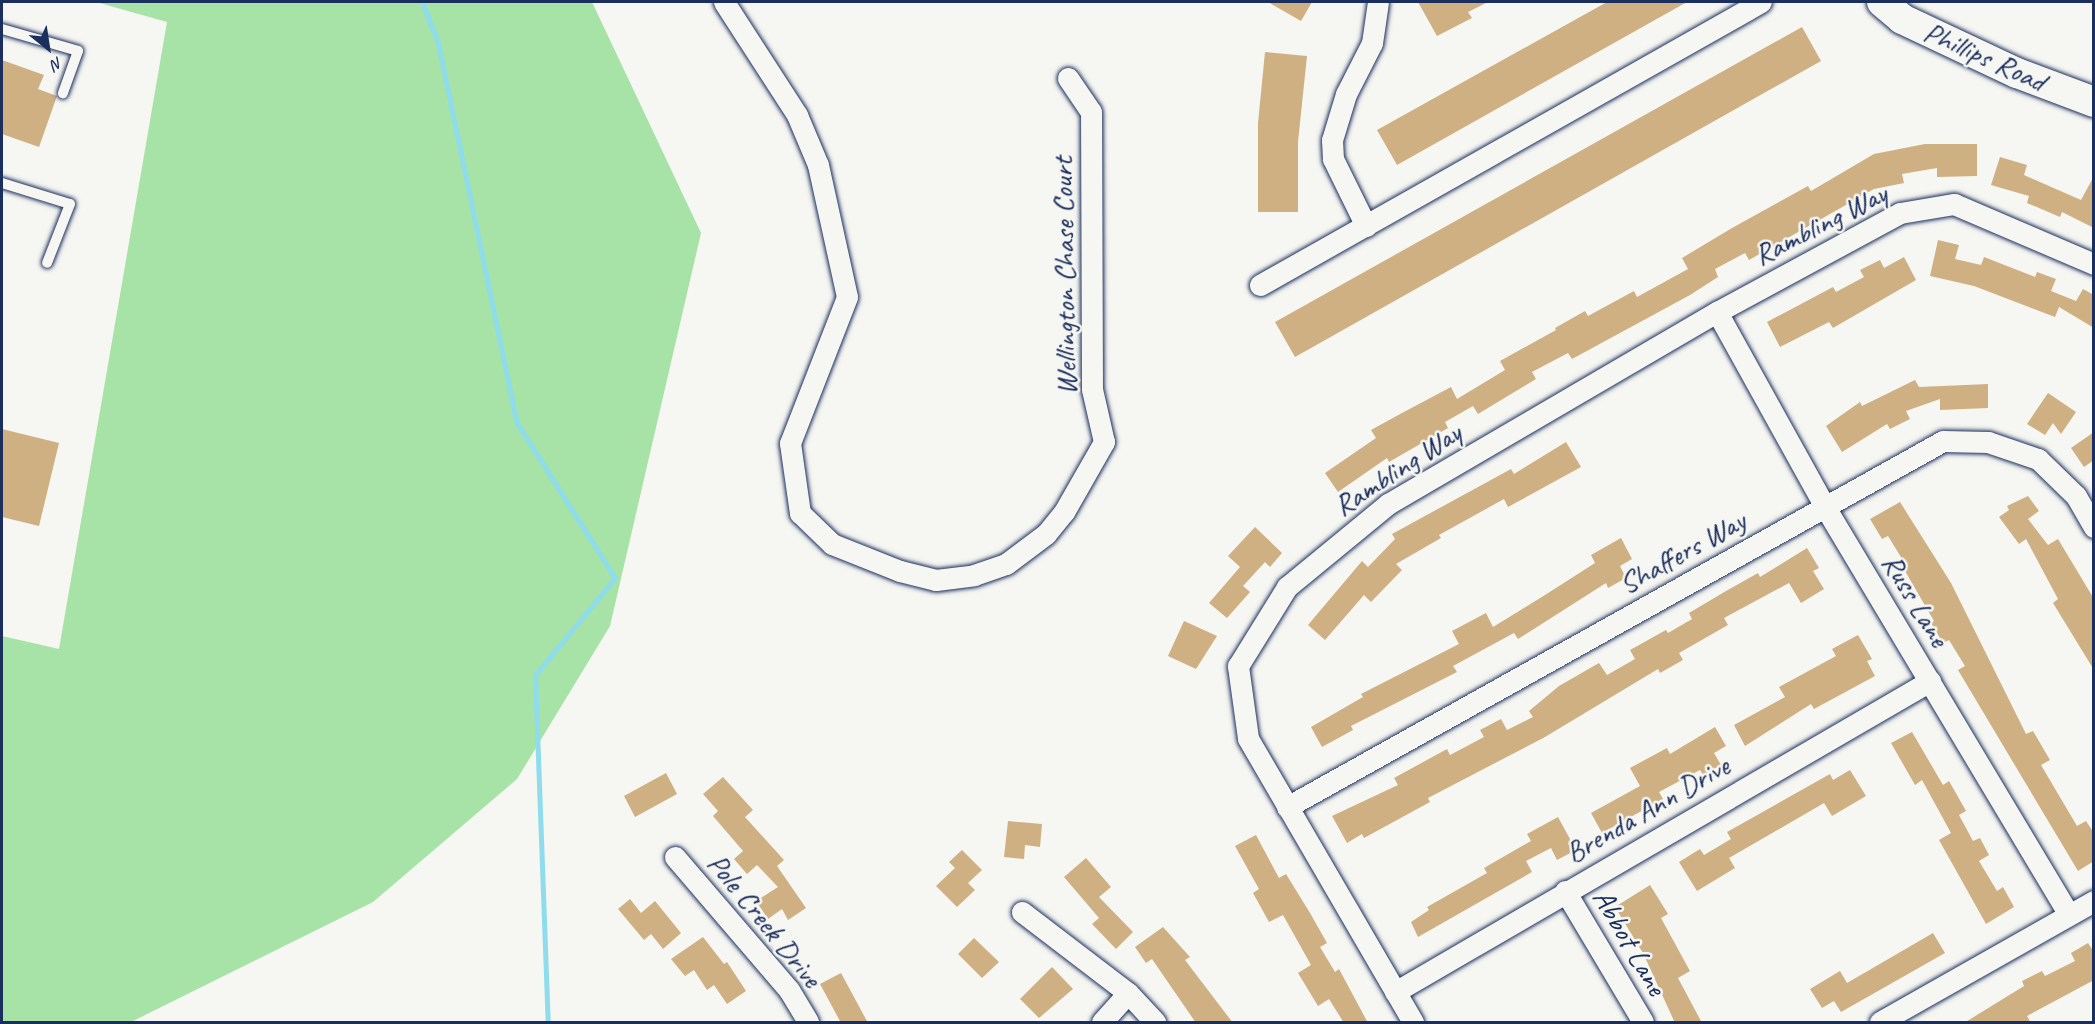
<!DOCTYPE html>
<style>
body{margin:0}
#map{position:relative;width:2095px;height:1024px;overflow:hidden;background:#f6f6f2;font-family:Caveat,sans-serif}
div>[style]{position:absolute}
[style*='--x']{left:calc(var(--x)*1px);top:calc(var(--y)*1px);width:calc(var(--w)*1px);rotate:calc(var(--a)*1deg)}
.green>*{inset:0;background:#a7e2a7}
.stream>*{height:5px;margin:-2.5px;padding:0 2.5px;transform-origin:2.5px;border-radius:2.5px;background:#8edcec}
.building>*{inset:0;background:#cfb083}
.roads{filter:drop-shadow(0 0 2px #1b2f5e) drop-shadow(0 0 2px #1b2f5e)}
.lane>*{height:10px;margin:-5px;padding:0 5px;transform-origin:5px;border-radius:5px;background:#f6f6f2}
.street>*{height:21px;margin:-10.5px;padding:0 10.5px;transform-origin:10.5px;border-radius:10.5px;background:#f6f6f2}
.secondary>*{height:30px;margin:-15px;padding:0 15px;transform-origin:15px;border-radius:15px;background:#f6f6f2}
span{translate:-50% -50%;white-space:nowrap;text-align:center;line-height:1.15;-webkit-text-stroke:5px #f6f6f2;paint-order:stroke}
.street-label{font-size:30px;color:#1b2f5e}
.frame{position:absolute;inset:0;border:3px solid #1b2f5e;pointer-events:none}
.north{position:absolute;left:18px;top:18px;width:60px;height:60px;-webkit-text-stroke:4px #f6f6f2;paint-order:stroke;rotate:150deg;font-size:16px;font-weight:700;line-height:24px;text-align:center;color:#1b2f5e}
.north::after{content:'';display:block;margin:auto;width:21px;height:27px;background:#1b2f5e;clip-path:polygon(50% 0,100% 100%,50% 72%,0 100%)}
</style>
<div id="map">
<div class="green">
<div style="clip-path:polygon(96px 2px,592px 2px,701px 233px,610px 626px,517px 779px,373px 902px,131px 1022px,2px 1022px,2px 636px,59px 649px,167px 22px)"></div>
</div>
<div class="stream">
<div style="--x:422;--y:2;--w:44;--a:68.7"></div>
<div style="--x:438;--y:43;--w:388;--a:78.3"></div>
<div style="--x:517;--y:423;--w:183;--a:57.7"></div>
<div style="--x:615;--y:578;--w:126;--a:129.5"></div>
<div style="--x:535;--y:675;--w:347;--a:87.9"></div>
</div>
<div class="building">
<div style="clip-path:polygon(1268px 2px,1312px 2px,1301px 21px)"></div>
<div style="clip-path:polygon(1418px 2px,1488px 2px,1468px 12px,1472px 18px,1437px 36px)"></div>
<div style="clip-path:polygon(1607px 2px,1687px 2px,1397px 165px,1377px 130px)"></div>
<div style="clip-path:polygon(1802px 27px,1821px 61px,1295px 357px,1275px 322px)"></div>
<div style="clip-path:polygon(1265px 52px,1307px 56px,1298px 142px,1298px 212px,1258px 212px,1258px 123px)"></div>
<div style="clip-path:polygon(2px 60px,44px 75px,38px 89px,57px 96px,39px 147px,2px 134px)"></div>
<div style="clip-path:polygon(1925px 144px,1977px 144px,1977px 176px,1937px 177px,1937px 168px,1902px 174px,1904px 183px,1874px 189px,1749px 260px,1745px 253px,1715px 269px,1718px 277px,1690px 295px,1572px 359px,1568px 353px,1532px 372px,1536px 379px,1478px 414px,1473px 406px,1445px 422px,1448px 428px,1389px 462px,1387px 458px,1338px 492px,1325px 473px,1376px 438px,1371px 430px,1402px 413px,1451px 387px,1457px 399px,1505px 370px,1500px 361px,1556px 330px,1555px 328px,1585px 311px,1588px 316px,1634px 291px,1637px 297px,1688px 269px,1682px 258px,1732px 228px,1808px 186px,1811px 191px,1874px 154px)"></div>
<div style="clip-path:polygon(2000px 157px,2027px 165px,2024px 175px,2081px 200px,2094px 176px,2094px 228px,2062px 212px,2060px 217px,2027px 203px,2029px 196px,1991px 185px)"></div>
<div style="clip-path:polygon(1938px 240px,1959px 245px,1955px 259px,1981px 265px,1984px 257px,2035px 277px,2037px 272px,2056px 279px,2051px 291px,2076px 301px,2083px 289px,2094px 295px,2094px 328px,2059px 307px,2055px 317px,1974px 286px,1930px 276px)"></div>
<div style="clip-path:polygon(1904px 257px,1916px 280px,1833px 328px,1829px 322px,1780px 347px,1767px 322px,1833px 287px,1836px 292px,1864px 277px,1860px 270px,1880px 260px,1884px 268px)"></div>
<div style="clip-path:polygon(1915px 380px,1919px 387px,1988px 384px,1988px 408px,1940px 410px,1940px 399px,1906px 411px,1910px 419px,1890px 429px,1887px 424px,1842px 452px,1826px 426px,1860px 402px,1862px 406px)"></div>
<div style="clip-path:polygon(2048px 393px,2076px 412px,2061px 434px,2053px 423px,2045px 435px,2027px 424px)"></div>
<div style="clip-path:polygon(2px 429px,59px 443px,39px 526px,2px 517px)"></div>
<div style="clip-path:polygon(2094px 432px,2094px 460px,2084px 467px,2071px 448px)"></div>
<div style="clip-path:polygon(1566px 442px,1581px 467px,1508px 507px,1504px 499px,1439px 535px,1441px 538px,1396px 564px,1402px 570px,1371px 602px,1364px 595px,1325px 640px,1308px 625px,1362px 561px,1368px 567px,1395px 539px,1392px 534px,1511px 469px,1514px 474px)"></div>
<div style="clip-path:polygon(2028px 496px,2039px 511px,2028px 519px,2048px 545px,2058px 539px,2094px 599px,2094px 670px,2053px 603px,2058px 599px,2026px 539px,2019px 544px,1999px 517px,2009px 510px,2007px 506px)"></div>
<div style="clip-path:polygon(1900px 502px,1951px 583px,2026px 734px,2033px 731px,2050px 760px,2041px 765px,2077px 826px,2086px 821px,2094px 833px,2094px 861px,2078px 871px,1958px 670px,1965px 666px,1949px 640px,1943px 643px,1931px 623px,1934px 621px,1901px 564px,1904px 562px,1888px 536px,1882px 539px,1870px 519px)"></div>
<div style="clip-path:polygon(1255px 527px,1282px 553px,1270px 567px,1265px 562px,1243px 586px,1250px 592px,1227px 618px,1209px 603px,1240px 567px,1228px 556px)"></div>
<div style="clip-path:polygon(1621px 538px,1632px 559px,1620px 566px,1626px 578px,1608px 588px,1606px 583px,1518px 639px,1514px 633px,1453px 666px,1457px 672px,1351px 726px,1353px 730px,1322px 747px,1311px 727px,1363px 697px,1361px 694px,1459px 644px,1452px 631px,1486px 613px,1493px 627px,1545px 595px,1595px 563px,1591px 555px)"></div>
<div style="clip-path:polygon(1807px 548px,1819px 568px,1813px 571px,1824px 589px,1801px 603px,1789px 583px,1724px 618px,1728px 625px,1679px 653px,1683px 660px,1660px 673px,1658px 669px,1545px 737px,1428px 798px,1430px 802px,1364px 838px,1362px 834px,1347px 843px,1332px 816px,1398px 785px,1394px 778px,1447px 749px,1450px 755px,1484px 737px,1480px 730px,1501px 719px,1507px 730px,1533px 717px,1529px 711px,1559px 686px,1599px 663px,1607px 675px,1635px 659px,1630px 650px,1666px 630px,1668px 633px,1692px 619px,1689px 613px,1726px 591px,1758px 573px,1760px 577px)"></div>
<div style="clip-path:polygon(1184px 621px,1217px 636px,1196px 669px,1168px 656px)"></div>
<div style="clip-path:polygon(1858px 635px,1872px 659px,1867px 661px,1875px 676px,1814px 709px,1811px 704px,1745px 746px,1734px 725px,1785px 697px,1779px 687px,1836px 656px,1832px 649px)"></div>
<div style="clip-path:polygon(1715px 727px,1726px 746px,1714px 753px,1721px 765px,1703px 775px,1700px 770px,1659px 792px,1663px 799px,1602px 833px,1591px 813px,1640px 786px,1630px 768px,1667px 748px,1670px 754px)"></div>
<div style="clip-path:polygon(1912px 732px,1943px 785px,1949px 781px,1966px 811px,1959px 815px,1973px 841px,1980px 838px,1989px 855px,1979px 861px,1997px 891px,2003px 887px,2014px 907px,1986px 924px,1939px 840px,1951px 833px,1922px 780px,1915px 785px,1891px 743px)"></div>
<div style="clip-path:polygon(1850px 770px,1866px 796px,1832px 816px,1824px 803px,1729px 858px,1735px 868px,1697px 891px,1679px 862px,1700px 849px,1704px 855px,1731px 839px,1727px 832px,1830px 774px,1833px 780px)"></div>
<div style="clip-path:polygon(666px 773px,677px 794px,635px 817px,624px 796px)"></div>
<div style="clip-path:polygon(723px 777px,753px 810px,745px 817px,784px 860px,777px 866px,806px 908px,788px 920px,782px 909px,768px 919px,756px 901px,778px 887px,757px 865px,747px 874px,734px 859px,743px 851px,713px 816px,718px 811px,703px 794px)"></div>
<div style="clip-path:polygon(1558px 817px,1576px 850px,1557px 860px,1551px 848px,1526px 861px,1532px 872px,1418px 937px,1411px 922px,1429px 910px,1427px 907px,1487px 873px,1484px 868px,1531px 841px,1527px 834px)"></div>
<div style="clip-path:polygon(1008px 821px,1042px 824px,1040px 847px,1025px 845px,1024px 859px,1004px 857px)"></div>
<div style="clip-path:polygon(1256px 835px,1279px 878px,1286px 874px,1310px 913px,1327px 943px,1320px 947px,1335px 972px,1339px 969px,1368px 1023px,1344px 1023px,1329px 999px,1318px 1006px,1298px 973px,1311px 965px,1283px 915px,1269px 922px,1253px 893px,1259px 889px,1235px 846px)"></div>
<div style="clip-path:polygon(962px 850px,982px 870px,968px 883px,975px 890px,957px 907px,936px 886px,955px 868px,949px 862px)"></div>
<div style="clip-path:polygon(1086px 858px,1111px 887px,1099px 897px,1133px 932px,1116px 949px,1092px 924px,1099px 918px,1064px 877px)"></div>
<div style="clip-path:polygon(1650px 885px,1668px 914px,1661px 918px,1690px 971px,1678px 978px,1702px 1023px,1675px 1023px,1643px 953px,1615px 907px)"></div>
<div style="clip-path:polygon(630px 899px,641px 913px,655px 901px,681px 933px,663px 949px,651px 934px,644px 940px,618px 909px)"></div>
<div style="clip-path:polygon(1163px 927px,1190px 957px,1185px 960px,1233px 1023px,1196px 1023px,1152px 959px,1146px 963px,1135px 947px)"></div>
<div style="clip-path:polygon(1933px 933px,1945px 953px,1841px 1012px,1834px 1001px,1822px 1008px,1810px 989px,1840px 971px,1847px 983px)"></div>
<div style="clip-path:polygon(703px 937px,724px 964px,727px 962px,746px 991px,727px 1004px,714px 985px,707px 990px,694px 970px,685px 976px,671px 959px)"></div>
<div style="clip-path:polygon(974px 938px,999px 962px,982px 978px,958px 954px)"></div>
<div style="clip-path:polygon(2088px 943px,2094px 952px,2094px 980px,2027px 1016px,2031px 1023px,1964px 1023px,2024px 986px,2022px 981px,2042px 971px,2045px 976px,2075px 961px,2071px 953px)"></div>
<div style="clip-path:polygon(1052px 967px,1073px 989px,1039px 1018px,1020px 999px)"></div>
<div style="clip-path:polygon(841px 973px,868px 1023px,841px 1023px,820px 984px)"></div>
</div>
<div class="roads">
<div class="lane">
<div style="--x:2;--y:29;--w:79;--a:16.1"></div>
<div style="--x:78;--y:51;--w:45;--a:109.7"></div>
<div style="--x:2;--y:183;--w:71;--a:17.2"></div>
<div style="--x:70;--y:204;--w:63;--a:111.3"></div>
</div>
<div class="street">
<div style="--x:724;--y:2;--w:135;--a:57.1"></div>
<div style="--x:797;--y:115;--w:54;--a:67.2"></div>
<div style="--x:818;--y:165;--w:135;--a:77.6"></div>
<div style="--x:847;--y:297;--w:157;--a:111.3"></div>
<div style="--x:790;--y:443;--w:71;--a:81.9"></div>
<div style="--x:800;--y:513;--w:45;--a:44.1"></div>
<div style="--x:832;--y:544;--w:73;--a:21.7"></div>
<div style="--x:900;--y:571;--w:37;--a:14"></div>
<div style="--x:936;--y:580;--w:38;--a:-7"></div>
<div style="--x:974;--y:575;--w:34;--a:-19"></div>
<div style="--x:1006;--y:564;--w:50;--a:-36.9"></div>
<div style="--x:1046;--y:534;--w:28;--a:-51"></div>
<div style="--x:1064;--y:512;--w:81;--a:-60.3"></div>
<div style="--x:1104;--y:442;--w:54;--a:-102.8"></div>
<div style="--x:1092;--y:389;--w:277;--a:-90.2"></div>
<div style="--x:1091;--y:112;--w:41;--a:-124.1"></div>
<div style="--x:1366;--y:226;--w:75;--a:-116.2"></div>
<div style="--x:1333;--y:159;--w:19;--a:-93"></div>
<div style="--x:1332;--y:140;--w:48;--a:-73.1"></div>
<div style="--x:1346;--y:94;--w:57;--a:-63"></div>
<div style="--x:1372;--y:43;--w:41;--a:-81.7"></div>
<div style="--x:1260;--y:285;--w:575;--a:-29.46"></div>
<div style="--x:1717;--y:312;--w:223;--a:61"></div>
<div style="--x:1825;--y:507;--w:475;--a:59.1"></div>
<div style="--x:1287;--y:807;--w:751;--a:-29.16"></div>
<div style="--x:1943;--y:441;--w:45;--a:1.3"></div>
<div style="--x:1988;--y:442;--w:53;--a:18.8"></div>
<div style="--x:2038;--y:459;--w:53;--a:44.2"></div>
<div style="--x:2076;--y:496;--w:36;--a:60"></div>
<div style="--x:675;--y:857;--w:175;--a:49.4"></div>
<div style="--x:789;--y:990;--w:37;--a:59"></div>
<div style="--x:1565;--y:891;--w:152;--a:59.2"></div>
<div style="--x:1022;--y:912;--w:133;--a:37.4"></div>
<div style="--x:1128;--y:993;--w:40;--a:47"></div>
<div style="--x:1395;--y:992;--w:619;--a:-30.17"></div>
<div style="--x:1102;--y:1022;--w:39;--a:-48"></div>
<div style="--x:1413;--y:1022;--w:328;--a:-120.2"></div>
<div style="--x:1248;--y:738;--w:73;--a:-97.9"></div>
<div style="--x:1238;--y:666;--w:93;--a:-58.2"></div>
<div style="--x:1287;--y:587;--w:131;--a:-39.4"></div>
<div style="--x:1388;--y:504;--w:381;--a:-30.3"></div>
<div style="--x:1717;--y:312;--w:208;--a:-28.4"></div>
<div style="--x:1900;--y:213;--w:55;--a:-9.5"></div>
<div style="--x:1954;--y:204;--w:152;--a:23.2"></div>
<div style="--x:1880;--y:1022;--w:246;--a:-29.5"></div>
</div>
<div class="secondary">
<div style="--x:1882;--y:2;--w:26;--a:40"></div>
<div style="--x:1902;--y:19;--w:127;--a:25.2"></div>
<div style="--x:2017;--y:73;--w:82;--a:20.6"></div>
</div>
</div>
<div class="street-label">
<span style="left:1985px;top:56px;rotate:24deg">Phillips Road</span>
<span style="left:1820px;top:224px;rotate:-27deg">Rambling Way</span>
<span style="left:1064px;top:276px;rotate:-91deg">Wellington Chase Court</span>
<span style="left:1397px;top:469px;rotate:-33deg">Rambling Way</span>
<span style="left:1682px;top:552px;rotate:-29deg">Shaffers Way</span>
<span style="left:1916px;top:600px;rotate:59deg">Russ Lane</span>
<span style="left:1647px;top:809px;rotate:-30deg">Brenda Ann Drive</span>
<span style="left:765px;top:920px;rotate:51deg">Pole Creek Drive</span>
<span style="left:1630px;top:942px;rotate:60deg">Abbot Lane</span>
</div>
<div class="frame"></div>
<div class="north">N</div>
</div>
